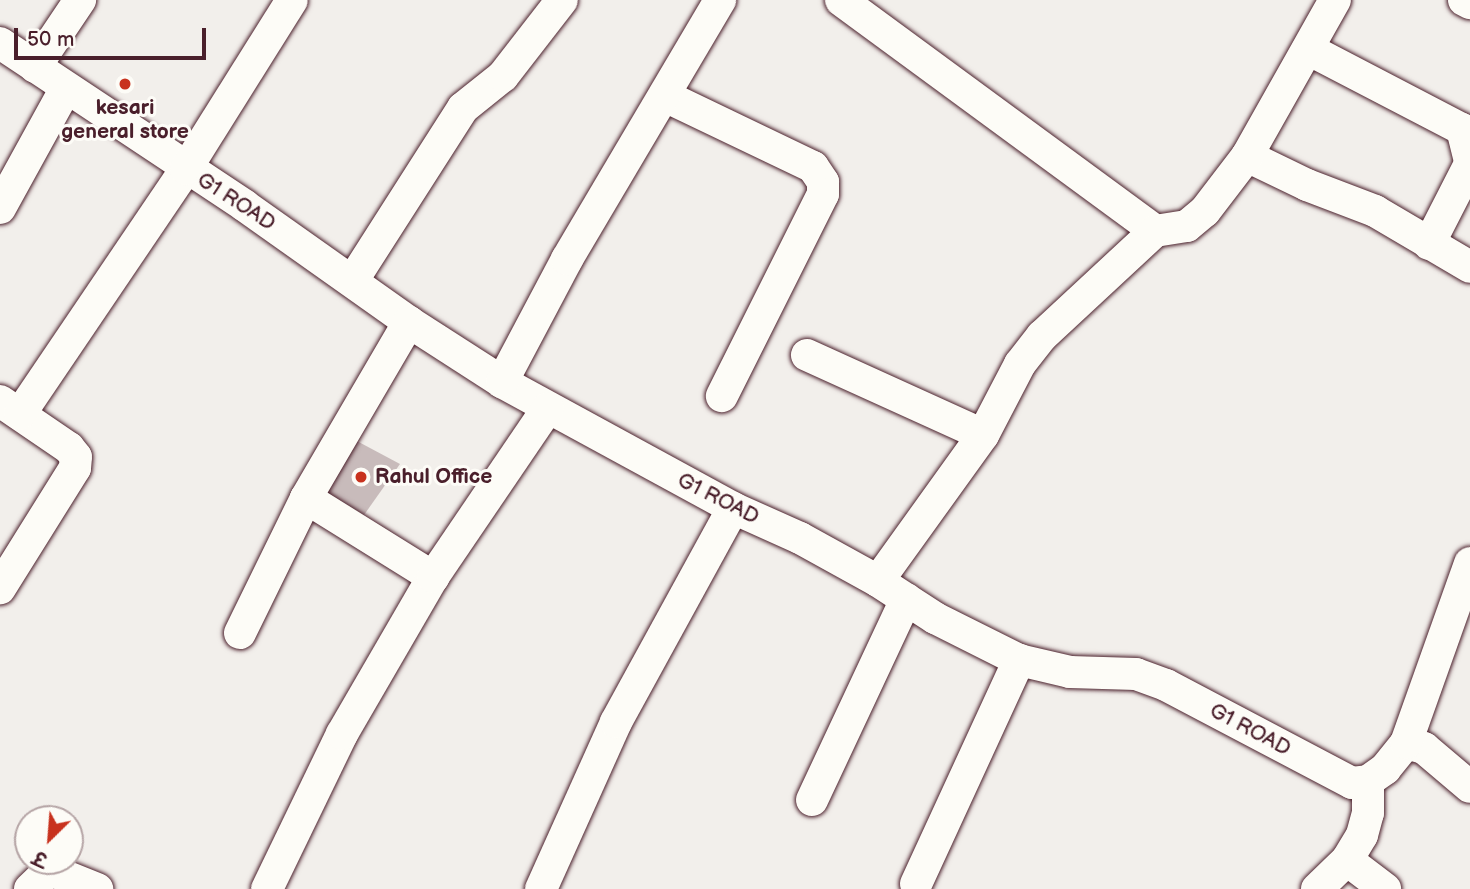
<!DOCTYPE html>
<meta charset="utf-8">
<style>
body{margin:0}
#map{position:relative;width:1470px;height:889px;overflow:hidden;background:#f2efeb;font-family:"Balsamiq Sans","Playpen Sans Deva",sans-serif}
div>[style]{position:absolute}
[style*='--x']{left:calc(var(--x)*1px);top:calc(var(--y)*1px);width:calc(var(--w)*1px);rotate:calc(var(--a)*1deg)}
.building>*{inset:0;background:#c8bbbb}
.roads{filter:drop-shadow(0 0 2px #4a1f2b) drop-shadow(0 0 2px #4a1f2b)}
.minor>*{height:32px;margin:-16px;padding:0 16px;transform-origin:16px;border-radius:16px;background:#fdfcf7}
.dots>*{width:19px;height:19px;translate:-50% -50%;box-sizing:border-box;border:4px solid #fdfcf7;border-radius:50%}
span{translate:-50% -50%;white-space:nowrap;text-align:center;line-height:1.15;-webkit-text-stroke:6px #fdfcf7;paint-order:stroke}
.poi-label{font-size:21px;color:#4a1f2b;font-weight:700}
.left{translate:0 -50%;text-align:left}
.street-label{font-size:21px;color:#4a1f2b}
.north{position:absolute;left:14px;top:805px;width:70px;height:70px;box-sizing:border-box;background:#fdfcf7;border:2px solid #b5a4a5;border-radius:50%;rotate:205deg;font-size:19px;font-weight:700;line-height:28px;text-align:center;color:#4a1f2b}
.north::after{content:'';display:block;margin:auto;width:24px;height:32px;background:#c8321e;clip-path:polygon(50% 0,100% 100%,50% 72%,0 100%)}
.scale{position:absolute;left:14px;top:28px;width:192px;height:32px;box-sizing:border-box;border:4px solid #4a1f2b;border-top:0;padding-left:9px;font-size:21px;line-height:24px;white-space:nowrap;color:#4a1f2b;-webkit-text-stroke:5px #fdfcf7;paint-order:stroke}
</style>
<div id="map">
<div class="building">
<div style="clip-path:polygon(355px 440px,400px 464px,364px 515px,323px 490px)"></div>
</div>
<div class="roads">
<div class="minor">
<div style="--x:841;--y:0;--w:390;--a:36.3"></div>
<div style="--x:1464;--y:0;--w:7;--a:27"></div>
<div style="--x:0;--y:43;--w:294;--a:33.6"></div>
<div style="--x:245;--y:206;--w:201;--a:35.3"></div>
<div style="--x:409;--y:322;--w:111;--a:32.8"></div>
<div style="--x:502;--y:382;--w:263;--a:28.6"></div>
<div style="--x:733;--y:508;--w:73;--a:24.1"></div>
<div style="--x:800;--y:538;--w:89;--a:28.9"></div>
<div style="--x:878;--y:581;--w:68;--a:33"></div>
<div style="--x:935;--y:618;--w:94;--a:26.6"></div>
<div style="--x:1019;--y:660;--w:52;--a:13.2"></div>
<div style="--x:1070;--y:672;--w:66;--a:1.7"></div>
<div style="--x:1136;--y:674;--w:32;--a:20"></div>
<div style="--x:1166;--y:685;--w:210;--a:27.8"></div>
<div style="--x:1352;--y:783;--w:16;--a:-7"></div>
<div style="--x:1368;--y:781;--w:21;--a:-35"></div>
<div style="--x:1385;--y:769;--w:33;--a:-51"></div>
<div style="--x:1406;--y:743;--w:19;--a:16"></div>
<div style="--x:1424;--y:748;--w:60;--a:40.3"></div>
<div style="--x:1308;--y:49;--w:174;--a:27.5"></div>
<div style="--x:1462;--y:129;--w:33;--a:76"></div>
<div style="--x:35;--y:67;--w:81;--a:-56.1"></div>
<div style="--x:665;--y:96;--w:164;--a:25.6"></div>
<div style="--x:813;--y:167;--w:18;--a:56"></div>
<div style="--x:823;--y:182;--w:12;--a:90"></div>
<div style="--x:823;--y:194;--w:226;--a:116.6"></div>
<div style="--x:1247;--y:156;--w:67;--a:25.8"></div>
<div style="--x:1307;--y:185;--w:73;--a:20.9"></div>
<div style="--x:1375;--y:211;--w:110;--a:30.5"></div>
<div style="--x:0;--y:208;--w:137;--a:-61.2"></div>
<div style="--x:1429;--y:244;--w:90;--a:-62.9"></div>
<div style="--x:353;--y:280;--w:204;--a:-57.4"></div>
<div style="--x:463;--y:108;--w:51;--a:-38.7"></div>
<div style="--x:503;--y:76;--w:96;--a:-52.2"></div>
<div style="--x:807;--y:355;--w:193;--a:24.4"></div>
<div style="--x:502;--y:382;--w:139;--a:-62.1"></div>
<div style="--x:567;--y:259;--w:301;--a:-59.4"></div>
<div style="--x:0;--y:401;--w:83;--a:34.3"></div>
<div style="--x:69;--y:448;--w:11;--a:52"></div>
<div style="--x:76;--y:457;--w:11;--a:95"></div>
<div style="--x:75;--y:468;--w:142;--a:122"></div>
<div style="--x:20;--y:414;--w:296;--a:-55.9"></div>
<div style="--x:186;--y:169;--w:199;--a:-57.9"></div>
<div style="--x:306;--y:498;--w:150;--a:31.9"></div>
<div style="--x:878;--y:581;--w:180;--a:-54.3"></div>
<div style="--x:983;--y:435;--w:80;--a:-62.5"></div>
<div style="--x:1020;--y:364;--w:36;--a:-52"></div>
<div style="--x:1042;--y:336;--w:154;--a:-42.9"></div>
<div style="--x:1155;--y:231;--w:32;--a:-9"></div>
<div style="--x:1187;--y:226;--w:23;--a:-40"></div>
<div style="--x:1205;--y:211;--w:69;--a:-52.6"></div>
<div style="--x:1247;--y:156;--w:179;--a:-60.6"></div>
<div style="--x:240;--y:633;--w:150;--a:-63.9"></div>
<div style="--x:306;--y:498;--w:204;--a:-59.7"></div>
<div style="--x:1406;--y:743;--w:191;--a:-70.4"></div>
<div style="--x:812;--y:800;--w:222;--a:-64.9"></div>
<div style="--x:1347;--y:860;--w:48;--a:37.3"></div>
<div style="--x:916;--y:884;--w:247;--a:-65.3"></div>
<div style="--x:30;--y:889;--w:28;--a:-44"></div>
<div style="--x:50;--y:870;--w:51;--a:22"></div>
<div style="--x:267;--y:889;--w:172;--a:-64.2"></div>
<div style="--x:342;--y:734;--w:181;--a:-59.9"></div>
<div style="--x:433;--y:577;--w:204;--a:-55.8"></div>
<div style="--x:541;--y:889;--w:183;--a:-65.8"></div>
<div style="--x:616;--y:722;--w:244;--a:-61.3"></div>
<div style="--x:1317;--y:889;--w:42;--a:-44"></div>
<div style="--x:1347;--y:860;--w:29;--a:-59"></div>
<div style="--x:1362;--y:835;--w:23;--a:-75"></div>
<div style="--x:1368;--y:813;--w:32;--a:-90"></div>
</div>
</div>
<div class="dots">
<div style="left:125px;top:84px;background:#c8321e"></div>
<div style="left:361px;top:477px;background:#c8321e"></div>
</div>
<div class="poi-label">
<span style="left:125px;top:120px">kesari<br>general store</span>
<span class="left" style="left:375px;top:477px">Rahul Office</span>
</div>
<div class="street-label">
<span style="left:236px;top:202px;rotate:33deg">G1 ROAD</span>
<span style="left:718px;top:499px;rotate:27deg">G1 ROAD</span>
<span style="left:1250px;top:730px;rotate:28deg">G1 ROAD</span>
</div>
<div class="north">उ</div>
<div class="scale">50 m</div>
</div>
